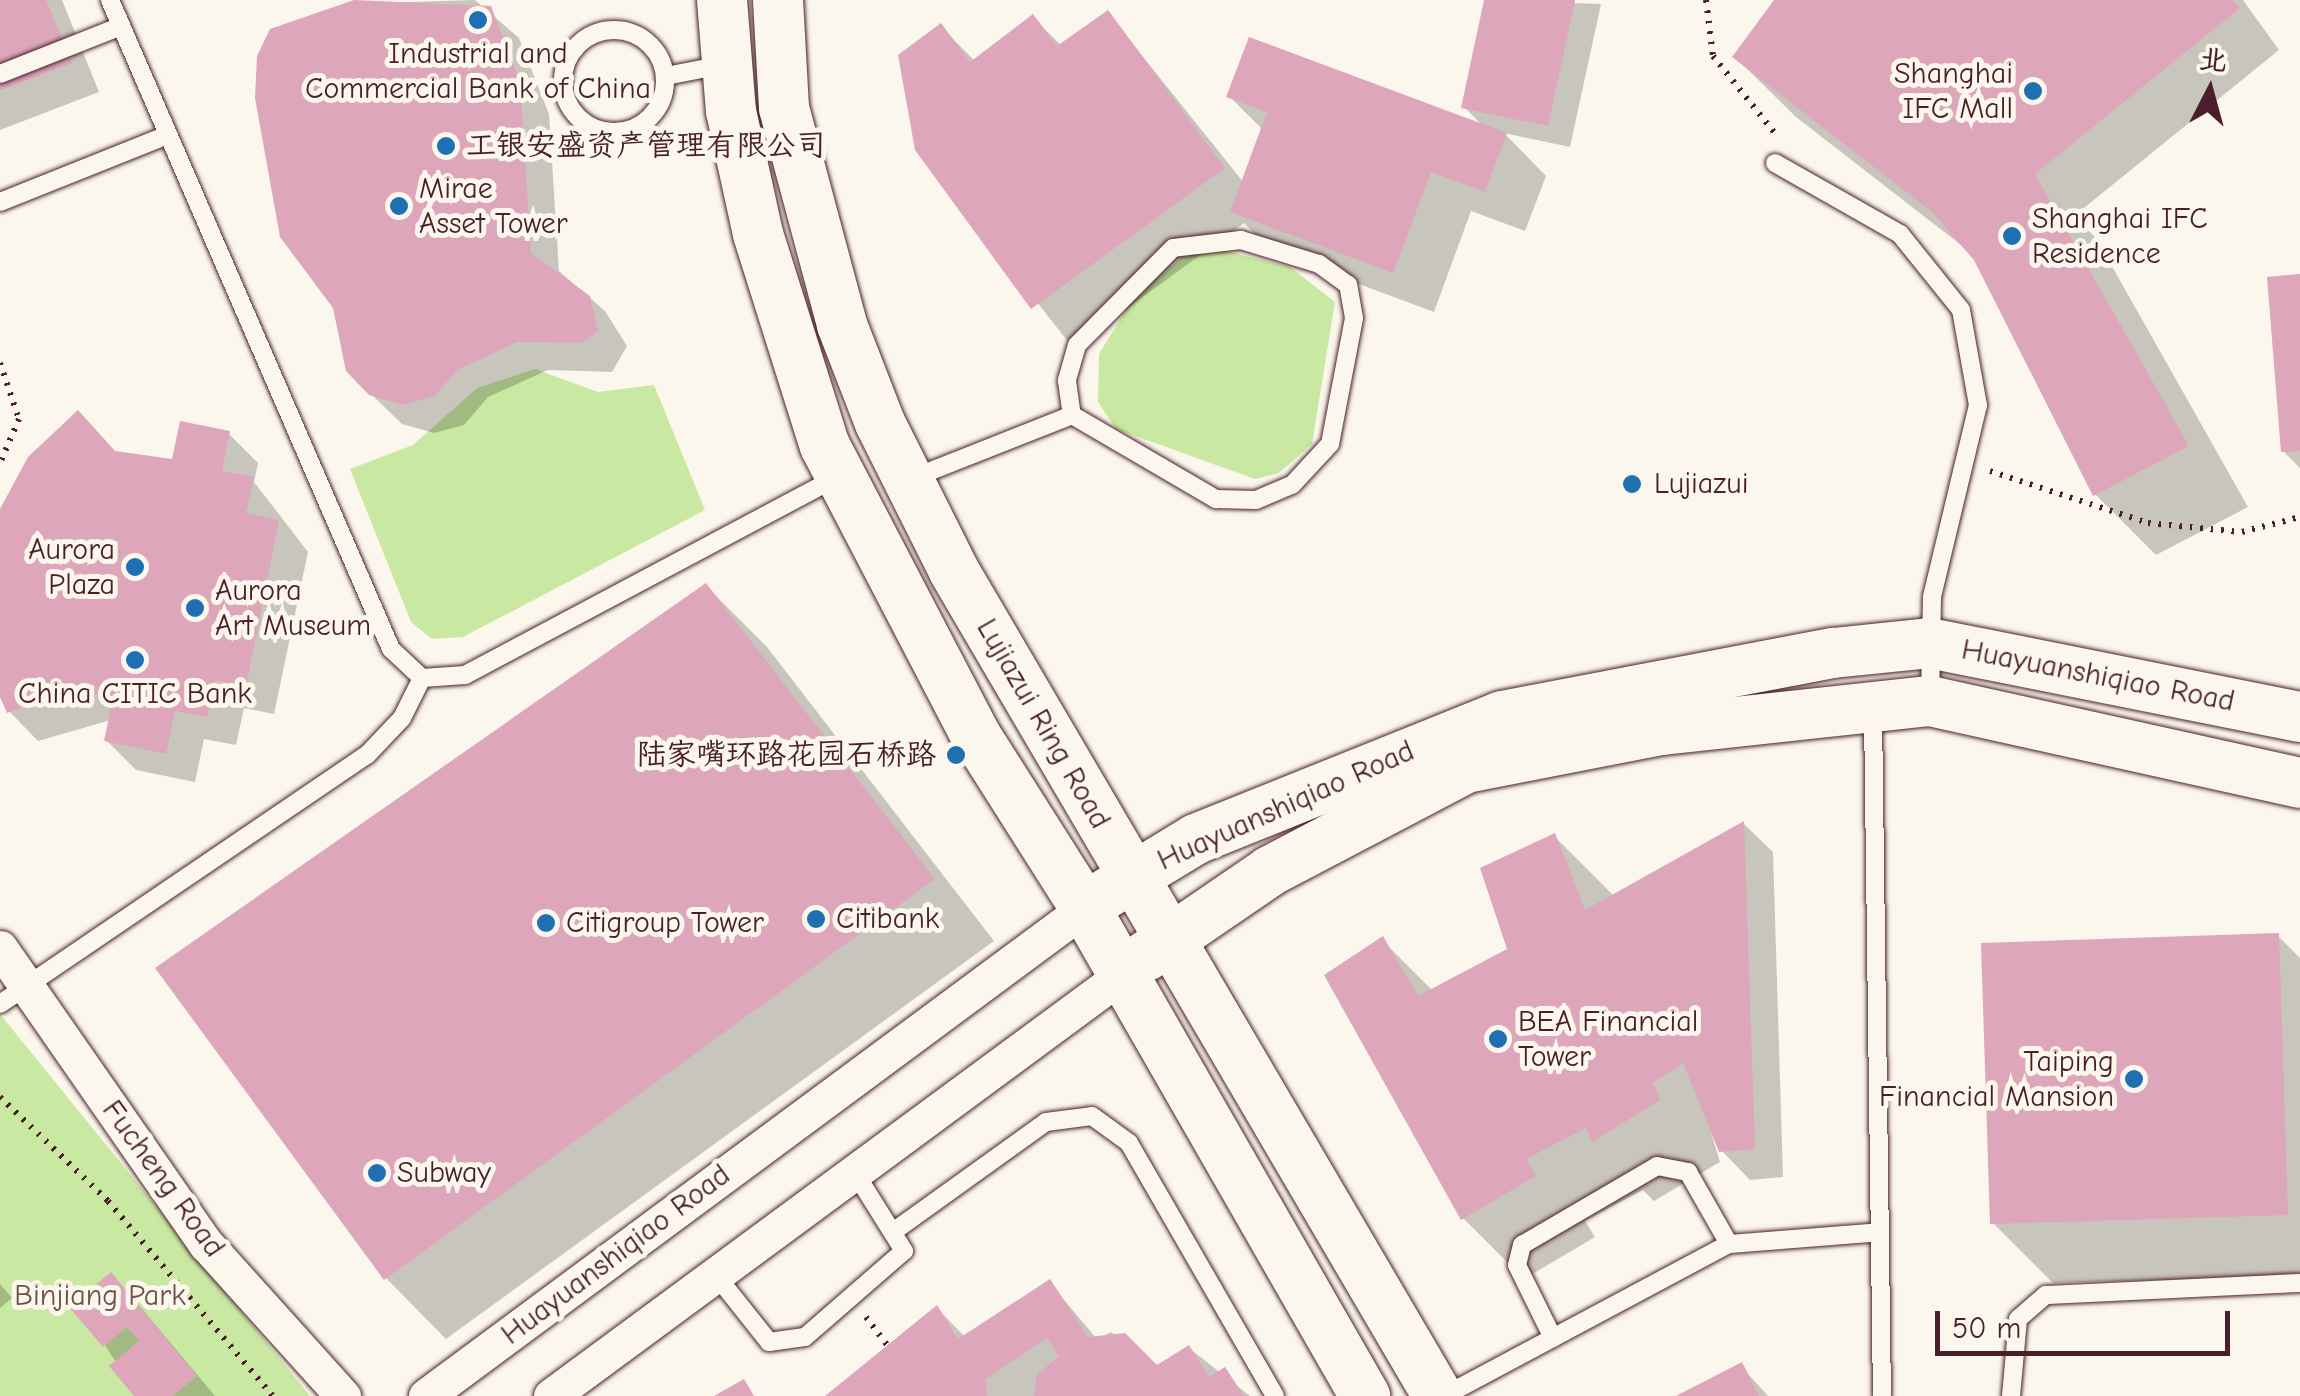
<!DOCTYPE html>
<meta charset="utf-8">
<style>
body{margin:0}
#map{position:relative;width:2300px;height:1396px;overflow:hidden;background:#fbf7ec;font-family:"Comic Neue","LXGW WenKai TC",sans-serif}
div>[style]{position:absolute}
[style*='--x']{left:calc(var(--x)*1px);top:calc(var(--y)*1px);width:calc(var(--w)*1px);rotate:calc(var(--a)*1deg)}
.green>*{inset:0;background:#c9e9a2}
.shadow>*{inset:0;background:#0003}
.building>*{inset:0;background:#dda6bb}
.path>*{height:6px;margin-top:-3px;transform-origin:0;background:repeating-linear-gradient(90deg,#4a1f2b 0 2.5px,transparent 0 10.5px)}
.roads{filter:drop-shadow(0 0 2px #4a1f2b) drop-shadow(0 0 2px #4a1f2b)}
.lane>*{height:18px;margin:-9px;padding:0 9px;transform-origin:9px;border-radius:9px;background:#fbf7ec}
.lane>.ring{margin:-9px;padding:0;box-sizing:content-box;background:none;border:18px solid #fbf7ec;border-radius:50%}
.street>*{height:35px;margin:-17.5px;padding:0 17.5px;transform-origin:17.5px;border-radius:17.5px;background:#fbf7ec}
.secondary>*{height:50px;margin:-25px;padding:0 25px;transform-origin:25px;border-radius:25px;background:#fbf7ec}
.dots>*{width:28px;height:28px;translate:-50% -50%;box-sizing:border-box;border:5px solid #fbf7ec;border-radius:50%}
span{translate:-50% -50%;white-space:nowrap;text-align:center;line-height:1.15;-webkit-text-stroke:10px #fbf7ec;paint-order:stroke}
.poi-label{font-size:30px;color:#4a1f2b}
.right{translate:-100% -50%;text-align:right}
.left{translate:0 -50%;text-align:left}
.street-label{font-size:30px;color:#4a1f2b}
.park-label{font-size:30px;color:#6a5249}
.north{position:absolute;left:2160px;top:40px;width:100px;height:100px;-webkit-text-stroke:8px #fbf7ec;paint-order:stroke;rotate:6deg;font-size:28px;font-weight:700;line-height:40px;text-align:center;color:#4a1f2b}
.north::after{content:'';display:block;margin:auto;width:35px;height:45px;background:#4a1f2b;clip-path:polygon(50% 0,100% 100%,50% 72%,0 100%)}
.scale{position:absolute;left:1935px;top:1311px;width:295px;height:45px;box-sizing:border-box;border:5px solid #4a1f2b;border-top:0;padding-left:12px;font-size:30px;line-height:35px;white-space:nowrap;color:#4a1f2b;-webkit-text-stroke:8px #fbf7ec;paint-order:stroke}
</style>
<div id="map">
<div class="green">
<div style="clip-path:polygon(1219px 249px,1290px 267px,1335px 302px,1312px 444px,1279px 473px,1255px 479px,1116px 429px,1098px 402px,1099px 354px,1131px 301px,1184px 255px)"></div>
<div style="clip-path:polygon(535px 369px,598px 392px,654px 385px,705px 510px,463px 637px,432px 639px,411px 622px,350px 469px,413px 445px,477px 388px)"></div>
<div style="clip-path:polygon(0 1014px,4px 1019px,310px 1396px,0 1396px)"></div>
</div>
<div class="shadow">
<div style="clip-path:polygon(0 0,62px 0,99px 92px,0 130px)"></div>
<div style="clip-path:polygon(475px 0,519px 38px,549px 114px,559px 271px,605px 311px,627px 346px,612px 372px,548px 370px,488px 397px,464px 425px,434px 433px,402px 424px,371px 394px,336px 307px,282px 236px,257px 98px,342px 4px)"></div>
<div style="clip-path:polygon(1487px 0,1601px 4px,1570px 147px,1504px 133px,1546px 176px,1525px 231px,1471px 211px,1434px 312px,1273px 252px,1244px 223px,1073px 348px,917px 149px,940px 26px,975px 61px,1033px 18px,1062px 46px,1108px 13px,1244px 183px,1263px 130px,1229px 96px,1484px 127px,1464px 107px)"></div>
<div style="clip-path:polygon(1777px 0,2243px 0,2279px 50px,2074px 216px,2096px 238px,2248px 507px,2156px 555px,2095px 494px,1970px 252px,1796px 117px,1735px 57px)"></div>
<div style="clip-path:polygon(2300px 277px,2300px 468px,2283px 451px)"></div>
<div style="clip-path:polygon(229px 434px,258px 463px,254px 482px,308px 552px,274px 714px,244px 708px,236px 745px,204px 739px,195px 782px,136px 770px,107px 741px,111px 720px,38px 741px,9px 711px,0 687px,0 522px,118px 454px,174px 462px)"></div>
<div style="clip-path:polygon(706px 586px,767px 647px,994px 941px,446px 1339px,386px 1278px)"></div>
<div style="clip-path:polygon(1744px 824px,1773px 852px,1783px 1177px,1750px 1180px,1721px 1150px,1701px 1099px,1720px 1162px,1654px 1201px,1643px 1190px,1585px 1221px,1595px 1237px,1524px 1279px,1463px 1218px,1382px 940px,1433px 991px,1510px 950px,1554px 836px,1615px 897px)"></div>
<div style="clip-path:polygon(2278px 936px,2300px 958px,2300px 1276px,2053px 1283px,1992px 1222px)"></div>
<div style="clip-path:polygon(111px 1275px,133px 1298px,215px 1396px,137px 1396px,105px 1345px)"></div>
<div style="clip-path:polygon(1049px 1282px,1097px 1339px,1111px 1332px,1160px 1367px,1189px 1348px,1250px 1396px,828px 1396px,937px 1308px,965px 1337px)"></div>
<div style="clip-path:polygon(0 1284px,12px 1298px,0 1308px)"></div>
<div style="clip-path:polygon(1741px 1366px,1768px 1396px,1682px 1396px)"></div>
</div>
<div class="building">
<div style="clip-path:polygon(0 0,46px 0,72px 63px,0 90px)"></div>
<div style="clip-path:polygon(354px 0,491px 6px,520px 83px,531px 253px,590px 296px,598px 331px,582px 343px,517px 342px,459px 369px,434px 396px,403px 405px,369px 395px,346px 371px,333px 308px,280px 237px,255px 98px,257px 56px,270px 29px)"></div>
<div style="clip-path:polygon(1484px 0,1575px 0,1548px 126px,1461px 108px)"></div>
<div style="clip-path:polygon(1774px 0,2233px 0,2240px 8px,2035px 174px,2189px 446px,2093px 496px,1974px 260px,1932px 212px,1732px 57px)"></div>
<div style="clip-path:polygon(1108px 10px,1225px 168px,1031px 309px,915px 150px,898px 55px,941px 23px,970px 62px,1033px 14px,1057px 46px)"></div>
<div style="clip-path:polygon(1249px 37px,1507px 133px,1485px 192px,1431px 172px,1393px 273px,1230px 212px,1267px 112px,1226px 97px)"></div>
<div style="clip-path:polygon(2300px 274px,2300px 451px,2281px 452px,2267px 277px)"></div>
<div style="clip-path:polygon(78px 410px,115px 451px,172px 459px,180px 421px,230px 431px,222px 471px,254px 477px,246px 513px,279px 520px,246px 687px,215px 680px,207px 717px,175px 711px,166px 754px,104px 741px,113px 698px,69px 689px,7px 713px,0 697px,0 509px,28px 457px)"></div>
<div style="clip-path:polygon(706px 583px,935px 879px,384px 1280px,155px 968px)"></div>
<div style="clip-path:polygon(1744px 821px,1755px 1149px,1719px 1152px,1683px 1063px,1653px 1083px,1660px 1100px,1592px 1142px,1586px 1128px,1526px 1159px,1536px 1176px,1461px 1220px,1324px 975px,1383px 936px,1418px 996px,1507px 949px,1480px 868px,1555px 833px,1585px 910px)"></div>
<div style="clip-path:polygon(2279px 933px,2288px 1215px,1990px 1224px,1981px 943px)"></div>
<div style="clip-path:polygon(111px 1272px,197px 1376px,173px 1396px,134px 1396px,109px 1366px,139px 1341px,127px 1327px,103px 1347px,69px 1307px)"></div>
<div style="clip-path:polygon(1050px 1279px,1088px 1337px,1125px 1333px,1157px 1365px,1189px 1345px,1209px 1377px,1225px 1367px,1244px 1396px,1034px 1396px,1037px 1375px,1059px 1356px,1047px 1338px,985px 1379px,987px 1396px,825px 1396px,937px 1305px,958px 1339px)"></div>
<div style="clip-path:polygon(1742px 1362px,1759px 1396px,1676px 1396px)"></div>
<div style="clip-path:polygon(744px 1379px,754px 1396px,714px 1396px)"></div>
</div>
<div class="path">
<div style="--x:1706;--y:0;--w:56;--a:82.9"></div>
<div style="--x:1713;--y:56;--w:104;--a:51.3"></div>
<div style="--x:0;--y:363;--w:59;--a:71.3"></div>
<div style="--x:19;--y:419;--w:48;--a:113.4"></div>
<div style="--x:1990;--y:471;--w:166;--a:18.2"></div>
<div style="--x:2148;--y:523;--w:94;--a:5.5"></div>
<div style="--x:2242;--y:532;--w:60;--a:-14.5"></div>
<div style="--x:0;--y:1097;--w:150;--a:43.9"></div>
<div style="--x:108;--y:1201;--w:255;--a:49.8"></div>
<div style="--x:866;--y:1317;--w:35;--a:53"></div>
</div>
<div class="roads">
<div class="lane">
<div style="--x:110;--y:0;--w:707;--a:66.59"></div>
<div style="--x:391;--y:649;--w:42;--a:43.1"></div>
<div style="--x:422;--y:678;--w:43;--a:-4"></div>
<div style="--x:465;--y:675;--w:421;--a:-28"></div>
<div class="ring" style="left:563px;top:30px;width:84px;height:84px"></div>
<div style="--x:0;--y:74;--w:130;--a:-21.6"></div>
<div style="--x:666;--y:76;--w:57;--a:-11.1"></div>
<div style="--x:1775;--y:163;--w:144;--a:29.6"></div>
<div style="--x:1900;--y:234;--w:97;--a:51.2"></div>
<div style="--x:1961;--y:310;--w:97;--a:79.9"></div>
<div style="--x:1978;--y:405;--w:197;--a:103.5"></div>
<div style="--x:1932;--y:597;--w:102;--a:91.1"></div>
<div style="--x:0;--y:202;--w:178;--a:-21.8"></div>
<div style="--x:913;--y:478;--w:171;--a:-21.6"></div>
<div style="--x:1072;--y:415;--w:167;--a:30.3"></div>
<div style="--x:1216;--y:499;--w:40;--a:1.4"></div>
<div style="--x:1256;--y:500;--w:39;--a:-23"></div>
<div style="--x:1292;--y:485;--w:56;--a:-47.2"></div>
<div style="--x:1330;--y:444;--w:128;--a:-79.2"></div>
<div style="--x:1354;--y:318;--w:34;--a:-100"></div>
<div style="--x:1348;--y:285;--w:36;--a:-144"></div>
<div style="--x:1319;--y:264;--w:82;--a:-162.9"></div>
<div style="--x:1241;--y:240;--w:68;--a:173.3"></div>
<div style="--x:1173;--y:248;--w:136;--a:134.7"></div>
<div style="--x:1077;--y:345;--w:37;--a:106"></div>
<div style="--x:1067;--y:381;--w:34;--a:82"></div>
<div style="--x:1873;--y:712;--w:684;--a:89.25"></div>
<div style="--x:0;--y:1004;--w:443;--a:-34.2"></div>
<div style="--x:367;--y:755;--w:51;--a:-46.6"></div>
<div style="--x:402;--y:718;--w:45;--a:-63.4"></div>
<div style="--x:897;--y:1229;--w:183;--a:-35.7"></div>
<div style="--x:1046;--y:1122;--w:46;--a:-7.4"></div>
<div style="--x:1092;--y:1116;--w:46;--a:36.1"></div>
<div style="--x:1129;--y:1143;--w:292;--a:60"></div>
<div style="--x:715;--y:1274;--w:87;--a:51.5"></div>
<div style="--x:769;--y:1342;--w:36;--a:-8"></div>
<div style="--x:805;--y:1337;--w:131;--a:-41"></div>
<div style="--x:904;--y:1251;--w:92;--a:-122.1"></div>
<div style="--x:1553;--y:1338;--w:81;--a:-116.3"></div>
<div style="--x:1517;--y:1265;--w:21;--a:-76"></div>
<div style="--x:1522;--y:1245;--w:156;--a:-30.3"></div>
<div style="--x:1657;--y:1166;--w:32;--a:11"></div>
<div style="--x:1688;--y:1172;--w:83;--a:60.3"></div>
<div style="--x:1444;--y:1396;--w:323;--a:-28.1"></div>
<div style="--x:1729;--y:1244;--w:151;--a:-4.5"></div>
<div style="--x:2011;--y:1396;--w:77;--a:-84.8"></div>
<div style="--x:2018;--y:1319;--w:37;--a:-41"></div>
<div style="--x:2046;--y:1295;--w:254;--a:-2.7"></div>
</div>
<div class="street">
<div style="--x:0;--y:948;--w:361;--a:55.2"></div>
<div style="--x:206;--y:1244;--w:205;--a:48"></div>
<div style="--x:426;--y:1396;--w:820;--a:-36.52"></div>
<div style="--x:551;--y:1396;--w:709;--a:-36.4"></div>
</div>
<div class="secondary">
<div style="--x:722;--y:0;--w:111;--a:85.4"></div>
<div style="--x:731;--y:111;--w:126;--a:77.6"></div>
<div style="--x:758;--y:234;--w:222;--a:72.5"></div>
<div style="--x:825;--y:446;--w:327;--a:62.5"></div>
<div style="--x:976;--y:736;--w:204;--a:57.6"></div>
<div style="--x:1085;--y:908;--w:563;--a:60.15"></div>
<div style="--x:778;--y:0;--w:108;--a:86.8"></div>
<div style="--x:784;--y:108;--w:225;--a:75"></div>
<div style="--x:842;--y:325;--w:105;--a:68.8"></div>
<div style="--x:880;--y:423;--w:165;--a:63.4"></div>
<div style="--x:954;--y:571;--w:956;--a:59.6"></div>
<div style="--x:1104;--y:895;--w:108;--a:-31.3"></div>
<div style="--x:1196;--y:839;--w:330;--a:-21.9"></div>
<div style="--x:1502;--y:716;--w:337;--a:-10.8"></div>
<div style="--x:1833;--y:653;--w:97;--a:-5.9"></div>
<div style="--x:1929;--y:643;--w:378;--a:11.3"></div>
<div style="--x:1146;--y:956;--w:150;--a:-34.4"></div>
<div style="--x:1270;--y:871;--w:221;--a:-27.7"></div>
<div style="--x:1466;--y:768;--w:200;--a:-11"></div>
<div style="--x:1662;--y:730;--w:270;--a:-6.2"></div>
<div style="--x:1930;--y:701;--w:379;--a:12.5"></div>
</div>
</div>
<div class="dots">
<div style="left:478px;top:20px;background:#1f6fb2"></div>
<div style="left:2033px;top:91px;background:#1f6fb2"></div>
<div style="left:446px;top:146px;background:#1f6fb2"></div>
<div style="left:399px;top:206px;background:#1f6fb2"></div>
<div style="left:2012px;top:236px;background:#1f6fb2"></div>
<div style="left:1632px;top:484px;background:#1f6fb2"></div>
<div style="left:135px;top:567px;background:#1f6fb2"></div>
<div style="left:195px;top:608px;background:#1f6fb2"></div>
<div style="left:135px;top:660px;background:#1f6fb2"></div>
<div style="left:956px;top:755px;background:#1f6fb2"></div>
<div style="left:816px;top:919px;background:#1f6fb2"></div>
<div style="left:546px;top:923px;background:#1f6fb2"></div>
<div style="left:1498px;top:1039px;background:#1f6fb2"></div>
<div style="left:2134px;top:1079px;background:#1f6fb2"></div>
<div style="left:377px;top:1173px;background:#1f6fb2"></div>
</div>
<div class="poi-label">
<span style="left:478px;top:71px">Industrial and<br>Commercial Bank of China</span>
<span class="right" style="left:2013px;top:91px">Shanghai<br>IFC Mall</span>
<span class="left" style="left:466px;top:146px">工银安盛资产管理有限公司</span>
<span class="left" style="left:419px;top:206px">Mirae<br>Asset Tower</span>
<span class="left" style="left:2032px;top:236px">Shanghai IFC<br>Residence</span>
<span class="left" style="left:1654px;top:484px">Lujiazui</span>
<span class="right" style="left:115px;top:567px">Aurora<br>Plaza</span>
<span class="left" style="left:215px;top:608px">Aurora<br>Art Museum</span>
<span style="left:135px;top:694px">China CITIC Bank</span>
<span class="right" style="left:936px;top:755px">陆家嘴环路花园石桥路</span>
<span class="left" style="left:836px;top:919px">Citibank</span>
<span class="left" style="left:566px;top:923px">Citigroup Tower</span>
<span class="left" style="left:1518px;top:1039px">BEA Financial<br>Tower</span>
<span class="right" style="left:2114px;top:1079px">Taiping<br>Financial Mansion</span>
<span class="left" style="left:397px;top:1173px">Subway</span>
</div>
<div class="street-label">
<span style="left:2098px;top:676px;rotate:11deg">Huayuanshiqiao Road</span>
<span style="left:1043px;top:724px;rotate:60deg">Lujiazui Ring Road</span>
<span style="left:1286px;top:806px;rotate:-24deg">Huayuanshiqiao Road</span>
<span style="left:163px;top:1179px;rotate:54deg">Fucheng Road</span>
<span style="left:616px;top:1255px;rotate:-37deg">Huayuanshiqiao Road</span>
</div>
<div class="park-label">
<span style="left:100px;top:1296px">Binjiang Park</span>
</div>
<div class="north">北</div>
<div class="scale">50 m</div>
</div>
